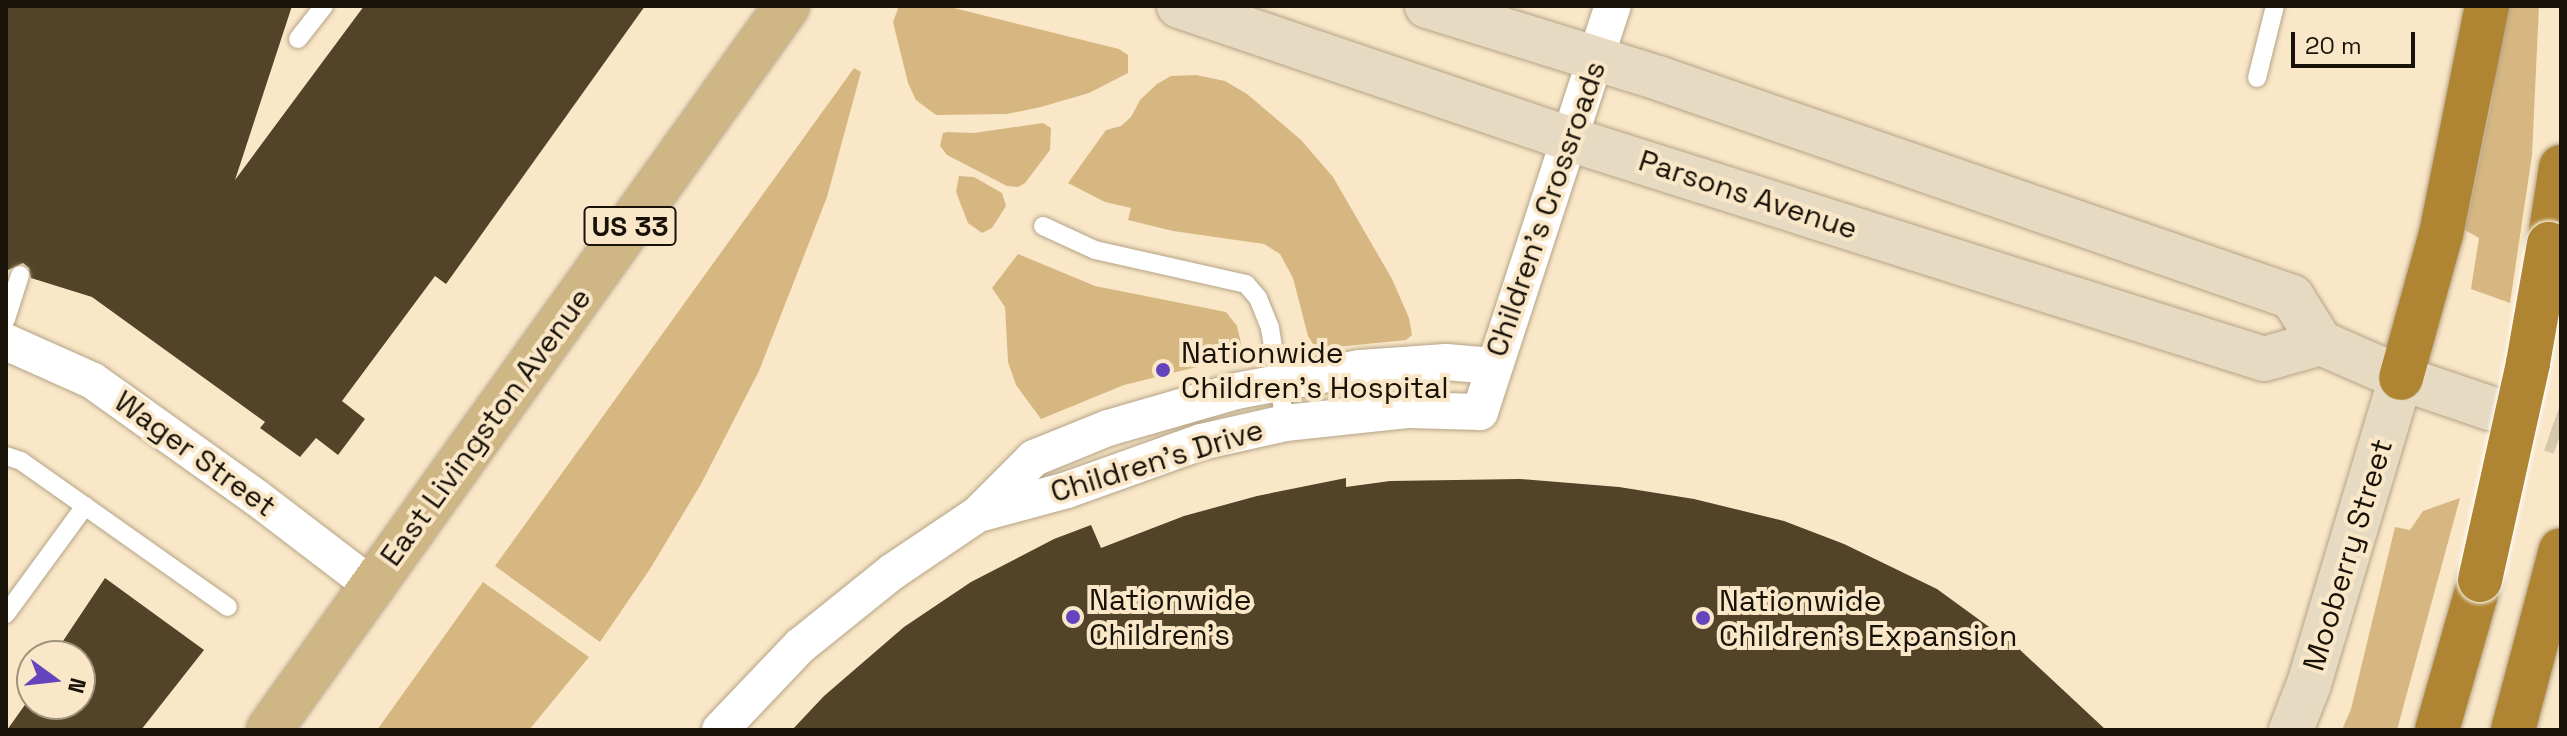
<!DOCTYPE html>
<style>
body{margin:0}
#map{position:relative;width:2567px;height:736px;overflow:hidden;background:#f9e7c8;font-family:"Space Grotesk",sans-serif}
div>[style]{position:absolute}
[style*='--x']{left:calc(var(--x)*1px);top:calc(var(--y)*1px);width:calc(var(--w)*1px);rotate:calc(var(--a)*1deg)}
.green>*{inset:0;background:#d6b782}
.building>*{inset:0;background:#524329}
.secondary-tunnel>*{height:44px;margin-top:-22px;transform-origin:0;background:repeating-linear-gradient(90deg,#d7c7ab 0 44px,transparent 0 66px)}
.roads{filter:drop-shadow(0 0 2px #b4a385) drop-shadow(0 0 2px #b4a385)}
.lane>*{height:18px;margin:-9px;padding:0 9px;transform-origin:9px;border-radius:9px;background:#fff}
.street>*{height:36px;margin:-18px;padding:0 18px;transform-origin:18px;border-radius:18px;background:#fff}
.secondary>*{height:44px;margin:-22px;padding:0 22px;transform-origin:22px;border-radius:22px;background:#e7dac2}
.primary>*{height:44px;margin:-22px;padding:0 22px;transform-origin:22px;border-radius:22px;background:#cfb685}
.highway>*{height:44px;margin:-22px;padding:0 22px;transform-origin:22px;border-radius:22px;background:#af8533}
.bridges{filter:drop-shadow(0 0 2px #fff) drop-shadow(0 0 2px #fff)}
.highway-bridge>*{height:44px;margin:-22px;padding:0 22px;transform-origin:22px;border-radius:22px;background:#af8533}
.dots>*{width:22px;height:22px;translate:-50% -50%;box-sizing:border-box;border:4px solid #f9e7c8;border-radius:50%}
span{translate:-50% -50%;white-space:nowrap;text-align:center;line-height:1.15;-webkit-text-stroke:8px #f9e7c8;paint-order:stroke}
.shield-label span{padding:2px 6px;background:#f9e7c8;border:2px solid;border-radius:6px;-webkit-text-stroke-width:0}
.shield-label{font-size:28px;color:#191208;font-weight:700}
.street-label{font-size:30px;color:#191208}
.poi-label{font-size:30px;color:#191208}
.left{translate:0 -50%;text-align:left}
.frame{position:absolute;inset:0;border:8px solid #191208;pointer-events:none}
.north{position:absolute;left:16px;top:640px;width:80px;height:80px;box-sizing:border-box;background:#f9e7c8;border:2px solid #9f927b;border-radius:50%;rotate:105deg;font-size:22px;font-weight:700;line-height:32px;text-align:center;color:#191208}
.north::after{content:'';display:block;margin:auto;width:28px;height:36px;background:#6545be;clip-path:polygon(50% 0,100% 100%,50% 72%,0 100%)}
.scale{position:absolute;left:2291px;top:32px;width:124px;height:36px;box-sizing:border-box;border:4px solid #191208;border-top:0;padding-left:10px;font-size:24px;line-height:28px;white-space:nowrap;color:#191208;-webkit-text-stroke:6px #f9e7c8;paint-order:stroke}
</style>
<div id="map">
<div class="green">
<div style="clip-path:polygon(899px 6px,946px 6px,1119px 49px,1128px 55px,1128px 73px,1089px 93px,1041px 107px,1007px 114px,936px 115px,916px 100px,908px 83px,893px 22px)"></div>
<div style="clip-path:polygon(2504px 6px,2539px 6px,2532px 155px,2510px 303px,2471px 289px,2479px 238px,2465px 230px,2492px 100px)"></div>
<div style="clip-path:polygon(854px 68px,861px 72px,827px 197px,759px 371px,701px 484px,650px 569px,600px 642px,495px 566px)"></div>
<div style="clip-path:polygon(1196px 75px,1225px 81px,1247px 94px,1301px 140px,1333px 177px,1392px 279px,1409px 318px,1412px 335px,1406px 340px,1316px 349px,1308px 336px,1293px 278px,1280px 254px,1264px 244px,1173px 231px,1128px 220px,1131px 208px,1105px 202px,1068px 183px,1106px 130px,1121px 126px,1131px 117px,1140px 100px,1157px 84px,1171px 76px)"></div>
<div style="clip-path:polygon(1043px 123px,1051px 128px,1050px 150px,1025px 183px,1018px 187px,1007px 186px,947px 155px,940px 146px,943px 133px,948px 132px,974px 133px)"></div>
<div style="clip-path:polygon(959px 176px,974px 177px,1002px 193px,1006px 206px,992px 228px,982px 233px,968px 223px,956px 192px)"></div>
<div style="clip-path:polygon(1018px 254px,1095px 286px,1226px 312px,1237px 326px,1241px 343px,1237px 357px,1124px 385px,1041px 419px,1016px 385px,1008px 362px,1005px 307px,992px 288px)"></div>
<div style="clip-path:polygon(2460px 498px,2397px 730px,2342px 730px,2351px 709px,2395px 527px,2410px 530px,2423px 511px)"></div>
<div style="clip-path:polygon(483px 582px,589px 657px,529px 730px,377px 730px)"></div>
</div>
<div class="building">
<div style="clip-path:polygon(6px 6px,292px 6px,235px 180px,364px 6px,645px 6px,446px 284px,435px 276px,342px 401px,365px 419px,338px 455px,316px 438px,300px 457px,260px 428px,265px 422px,92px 297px,31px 278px,29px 268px,23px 263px,6px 271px)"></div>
<div style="clip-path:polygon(1346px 478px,1346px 487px,1390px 481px,1520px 479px,1619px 487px,1694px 499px,1784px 521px,1844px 544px,1937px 589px,2018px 648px,2106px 730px,792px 730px,824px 696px,904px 627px,971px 582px,1054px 539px,1091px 525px,1101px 548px,1184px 516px,1257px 496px)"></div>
<div style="clip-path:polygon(105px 578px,204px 650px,141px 730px,7px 730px,32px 695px,32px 704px,80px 704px,80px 656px,53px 656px)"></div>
</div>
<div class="secondary-tunnel">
<div style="--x:2489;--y:408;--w:76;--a:19.1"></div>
</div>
<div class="roads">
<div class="lane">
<div style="--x:298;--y:39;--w:42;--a:-51.8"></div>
<div style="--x:2257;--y:78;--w:74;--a:-76"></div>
<div style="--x:1043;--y:226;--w:57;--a:24.8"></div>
<div style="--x:1095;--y:250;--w:155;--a:12.7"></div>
<div style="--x:1246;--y:284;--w:18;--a:49"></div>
<div style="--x:1258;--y:298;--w:32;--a:68"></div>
<div style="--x:1270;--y:328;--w:96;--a:81"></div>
<div style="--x:6;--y:319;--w:46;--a:-72.3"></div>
<div style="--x:6;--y:456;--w:16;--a:18"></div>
<div style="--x:21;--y:461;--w:253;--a:35.2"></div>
<div style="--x:6;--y:614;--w:134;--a:-53.8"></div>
</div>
<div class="street">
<div style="--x:6;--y:342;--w:95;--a:24.1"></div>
<div style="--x:93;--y:381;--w:201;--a:35.5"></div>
<div style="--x:257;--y:498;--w:145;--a:37.4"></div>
<div style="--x:979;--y:513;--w:78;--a:-45"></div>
<div style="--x:1034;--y:458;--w:80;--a:-22.1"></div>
<div style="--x:1108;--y:428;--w:133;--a:-16.1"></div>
<div style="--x:1236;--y:391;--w:126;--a:-10.5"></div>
<div style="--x:1360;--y:368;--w:86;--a:-4"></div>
<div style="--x:1446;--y:362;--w:47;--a:4.9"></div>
<div style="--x:720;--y:730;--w:116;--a:-46.4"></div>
<div style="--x:800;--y:646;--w:118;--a:-38.8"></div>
<div style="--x:892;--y:572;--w:104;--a:-34"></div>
<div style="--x:978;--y:514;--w:92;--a:-15.1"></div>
<div style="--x:1067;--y:490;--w:142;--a:-19.7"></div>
<div style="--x:1201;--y:442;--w:86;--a:-12.7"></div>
<div style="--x:1285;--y:423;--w:125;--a:-6"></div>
<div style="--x:1409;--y:410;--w:71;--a:1.6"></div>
<div style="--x:1480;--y:412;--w:427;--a:-71.9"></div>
</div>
<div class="secondary">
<div style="--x:1179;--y:6;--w:412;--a:18.8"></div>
<div style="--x:1569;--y:139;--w:729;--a:17.57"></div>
<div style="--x:2264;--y:359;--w:59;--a:-15.7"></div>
<div style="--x:1427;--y:6;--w:245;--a:17.3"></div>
<div style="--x:1661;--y:79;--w:668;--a:19.06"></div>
<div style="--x:2292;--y:297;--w:54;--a:57.8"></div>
<div style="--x:2321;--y:343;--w:87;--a:23.6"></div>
<div style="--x:2401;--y:378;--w:93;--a:18.8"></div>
<div style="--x:2291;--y:730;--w:49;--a:-68.6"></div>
<div style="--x:2309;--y:684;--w:320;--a:-73.3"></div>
</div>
<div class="primary">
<div style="--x:269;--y:730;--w:890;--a:-54.42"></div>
</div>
<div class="highway">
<div style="--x:2549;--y:244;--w:78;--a:-81.1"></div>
<div style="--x:2401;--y:378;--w:149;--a:-74.5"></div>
<div style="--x:2441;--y:234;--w:233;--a:-78.6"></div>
<div style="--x:2437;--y:730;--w:156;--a:-74"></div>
<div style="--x:2513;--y:730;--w:186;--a:-75.1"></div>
</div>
</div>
<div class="bridges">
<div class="highway-bridge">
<div style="--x:2480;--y:580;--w:222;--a:-77.5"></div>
<div style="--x:2528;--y:363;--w:121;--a:-80"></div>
</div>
</div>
<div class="dots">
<div style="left:1163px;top:370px;background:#6545be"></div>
<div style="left:1073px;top:617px;background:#6545be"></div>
<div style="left:1703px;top:618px;background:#6545be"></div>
</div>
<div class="shield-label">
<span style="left:630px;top:226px">US 33</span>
</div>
<div class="street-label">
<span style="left:1748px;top:195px;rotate:18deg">Parsons Avenue</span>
<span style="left:1546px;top:209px;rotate:-71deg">Children's Crossroads</span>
<span style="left:486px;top:427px;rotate:-54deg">East Livingston Avenue</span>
<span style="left:195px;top:454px;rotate:36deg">Wager Street</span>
<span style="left:1157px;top:461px;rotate:-17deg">Children's Drive</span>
<span style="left:2348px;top:555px;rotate:-73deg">Mooberry Street</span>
</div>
<div class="poi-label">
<span class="left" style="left:1181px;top:370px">Nationwide<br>Children's Hospital</span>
<span class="left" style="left:1089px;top:617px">Nationwide<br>Children's</span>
<span class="left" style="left:1719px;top:618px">Nationwide<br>Children's Expansion</span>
</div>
<div class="frame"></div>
<div class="north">N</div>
<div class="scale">20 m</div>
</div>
